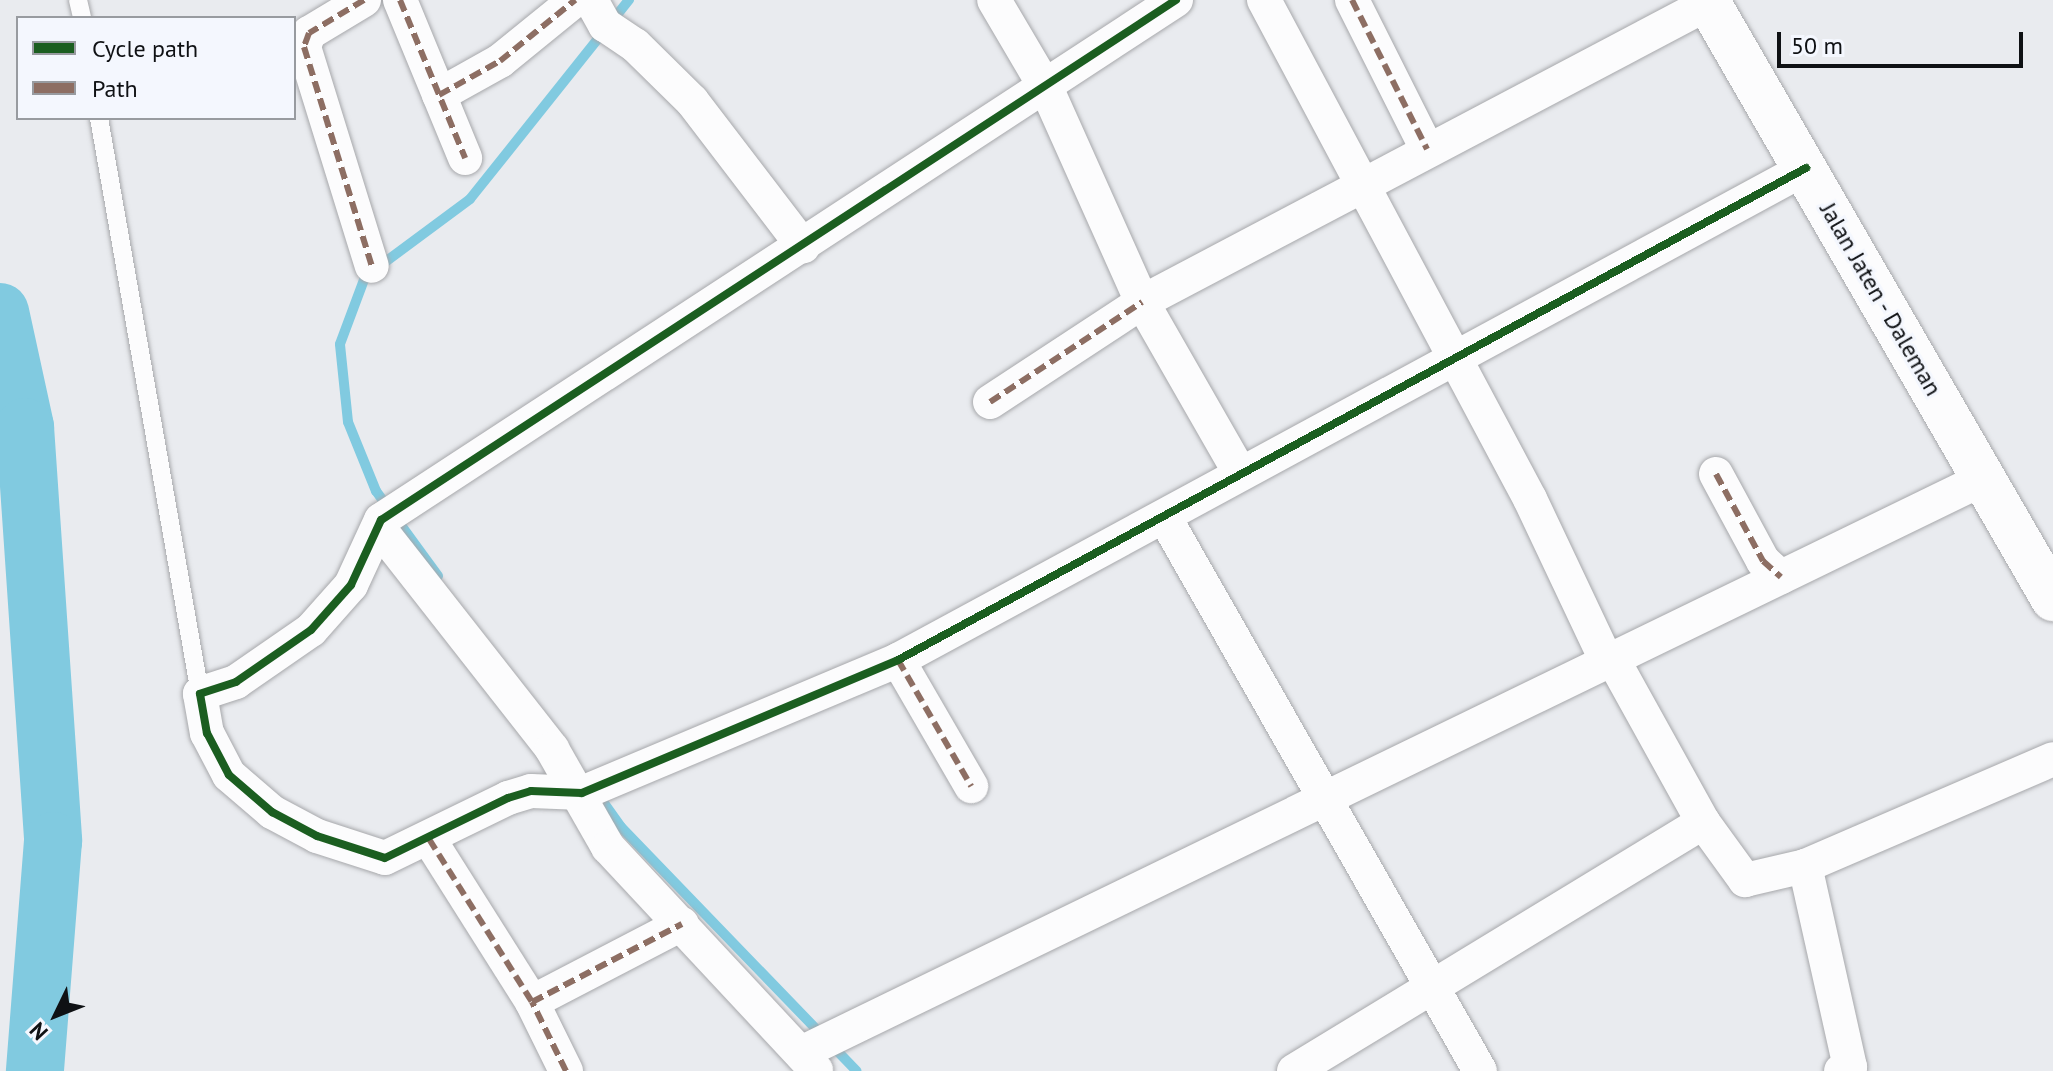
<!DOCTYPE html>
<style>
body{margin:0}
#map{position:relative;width:2053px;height:1071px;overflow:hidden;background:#e9ebef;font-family:"PT Sans",sans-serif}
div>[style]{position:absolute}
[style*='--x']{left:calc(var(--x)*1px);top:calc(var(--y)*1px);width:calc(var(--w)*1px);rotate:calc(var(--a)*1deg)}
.stream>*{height:10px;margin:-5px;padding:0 5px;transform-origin:5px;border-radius:5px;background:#81cae0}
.river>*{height:58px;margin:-29px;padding:0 29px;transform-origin:29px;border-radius:29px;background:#81cae0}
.roads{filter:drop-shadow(0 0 2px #a7a8ab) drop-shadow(0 0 2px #a7a8ab)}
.service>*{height:18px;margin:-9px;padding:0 9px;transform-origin:9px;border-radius:9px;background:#fcfcfd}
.minor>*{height:34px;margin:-17px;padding:0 17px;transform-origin:17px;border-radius:17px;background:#fcfcfd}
.secondary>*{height:44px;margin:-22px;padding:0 22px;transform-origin:22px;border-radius:22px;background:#fcfcfd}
.quiet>*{height:6px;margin-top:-3px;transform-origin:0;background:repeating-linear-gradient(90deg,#8d6e63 0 12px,transparent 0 18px)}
.cycleway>*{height:8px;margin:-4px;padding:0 4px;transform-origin:4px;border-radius:4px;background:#1b5e20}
span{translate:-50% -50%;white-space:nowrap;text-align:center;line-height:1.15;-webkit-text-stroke:6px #f4f7fe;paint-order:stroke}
.street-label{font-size:24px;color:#0f1114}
.legend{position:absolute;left:16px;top:16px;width:280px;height:104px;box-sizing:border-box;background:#f4f7fe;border:2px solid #989ba0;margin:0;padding:10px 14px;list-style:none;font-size:24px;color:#0f1114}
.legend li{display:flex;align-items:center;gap:16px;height:40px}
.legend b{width:40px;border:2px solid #989ba0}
.north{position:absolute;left:16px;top:975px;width:80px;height:80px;-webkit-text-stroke:6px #f4f7fe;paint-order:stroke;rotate:227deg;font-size:22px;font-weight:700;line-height:32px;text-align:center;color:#0f1114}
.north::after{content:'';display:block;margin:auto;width:28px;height:36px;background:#0f1114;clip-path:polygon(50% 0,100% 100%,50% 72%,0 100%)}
.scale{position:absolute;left:1777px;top:32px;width:246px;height:36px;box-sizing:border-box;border:4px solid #0f1114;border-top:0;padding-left:10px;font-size:24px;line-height:28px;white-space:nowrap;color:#0f1114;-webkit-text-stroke:6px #f4f7fe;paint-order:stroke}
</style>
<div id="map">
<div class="stream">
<div style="--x:438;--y:576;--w:105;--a:-126.1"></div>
<div style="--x:376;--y:491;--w:74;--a:-112.1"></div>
<div style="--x:348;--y:422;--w:78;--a:-95.9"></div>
<div style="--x:340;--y:344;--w:72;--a:-69.5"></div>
<div style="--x:365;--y:277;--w:131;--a:-36.6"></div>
<div style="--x:470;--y:199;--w:255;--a:-51.4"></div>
<div style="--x:596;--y:792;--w:43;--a:54.5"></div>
<div style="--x:621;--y:827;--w:339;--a:46"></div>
</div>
<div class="river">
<div style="--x:0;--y:312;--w:118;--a:77.7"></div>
<div style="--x:25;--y:427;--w:415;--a:86.1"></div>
<div style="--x:53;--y:841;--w:231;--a:94.5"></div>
</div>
<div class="roads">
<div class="service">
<div style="--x:78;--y:0;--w:18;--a:77"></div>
<div style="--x:99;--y:118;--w:585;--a:80.05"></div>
</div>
<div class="minor">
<div style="--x:364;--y:0;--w:64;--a:149"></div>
<div style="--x:309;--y:33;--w:15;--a:110"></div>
<div style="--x:304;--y:47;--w:229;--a:72.8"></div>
<div style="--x:400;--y:0;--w:171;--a:67.6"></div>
<div style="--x:591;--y:0;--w:29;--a:61"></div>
<div style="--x:605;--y:25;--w:36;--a:34"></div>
<div style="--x:635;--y:45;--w:80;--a:44.5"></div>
<div style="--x:692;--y:101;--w:183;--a:52.6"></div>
<div style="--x:1176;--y:0;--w:950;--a:146.81"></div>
<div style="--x:381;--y:520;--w:72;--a:114.8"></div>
<div style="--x:351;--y:585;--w:60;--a:131.6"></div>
<div style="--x:311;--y:630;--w:91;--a:145.3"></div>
<div style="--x:236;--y:682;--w:38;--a:162"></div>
<div style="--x:200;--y:694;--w:40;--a:80"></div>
<div style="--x:207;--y:733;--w:47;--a:62.4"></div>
<div style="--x:229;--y:775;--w:57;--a:40.7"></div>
<div style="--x:272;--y:812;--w:51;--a:28.1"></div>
<div style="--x:317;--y:836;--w:71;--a:17.9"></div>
<div style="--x:385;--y:858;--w:137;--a:-26"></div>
<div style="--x:508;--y:798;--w:24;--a:-17"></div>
<div style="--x:531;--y:791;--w:51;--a:2.2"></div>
<div style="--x:582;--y:793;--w:343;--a:-22.8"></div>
<div style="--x:898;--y:660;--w:1033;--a:-28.45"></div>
<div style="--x:1264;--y:0;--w:565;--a:61.94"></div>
<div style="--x:1530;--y:499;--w:178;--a:64.7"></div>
<div style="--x:1352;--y:0;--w:167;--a:63.3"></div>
<div style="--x:439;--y:95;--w:70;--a:-29.1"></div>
<div style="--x:500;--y:61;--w:97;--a:-39.1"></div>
<div style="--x:990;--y:402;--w:182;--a:-33.3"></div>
<div style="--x:1142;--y:302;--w:232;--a:-114.1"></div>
<div style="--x:1047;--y:90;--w:104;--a:-120.5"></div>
<div style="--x:1240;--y:473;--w:197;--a:-119.8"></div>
<div style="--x:1142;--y:302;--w:641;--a:-27.8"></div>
<div style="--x:1716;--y:474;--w:99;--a:61.6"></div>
<div style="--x:1763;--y:561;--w:24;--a:42"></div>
<div style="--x:1165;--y:518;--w:636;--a:60.33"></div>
<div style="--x:379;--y:528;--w:281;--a:51.9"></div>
<div style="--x:552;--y:749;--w:113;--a:60.3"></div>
<div style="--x:608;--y:847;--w:305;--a:47"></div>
<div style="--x:898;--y:660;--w:146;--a:59.9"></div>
<div style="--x:1703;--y:822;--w:72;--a:54.1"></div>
<div style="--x:1745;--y:880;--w:62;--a:-13.1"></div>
<div style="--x:429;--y:839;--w:193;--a:57.7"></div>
<div style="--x:801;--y:1053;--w:1314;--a:-25.9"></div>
<div style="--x:566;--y:1071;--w:77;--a:-116.2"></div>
<div style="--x:532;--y:1002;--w:169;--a:-27.5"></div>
<div style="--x:1294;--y:1071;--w:479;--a:-31.3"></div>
<div style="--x:1703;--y:822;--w:188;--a:-119"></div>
<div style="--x:1841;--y:1071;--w:10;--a:-24"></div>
<div style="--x:1850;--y:1067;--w:206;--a:-102.6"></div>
<div style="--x:1805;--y:866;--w:270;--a:-23.3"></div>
</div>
<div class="secondary">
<div style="--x:1707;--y:0;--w:692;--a:59.99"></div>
</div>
</div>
<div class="quiet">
<div style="--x:364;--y:0;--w:64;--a:149"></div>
<div style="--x:309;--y:33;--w:15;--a:110"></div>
<div style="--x:304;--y:47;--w:229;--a:72.8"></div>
<div style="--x:400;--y:0;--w:171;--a:67.6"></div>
<div style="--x:1352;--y:0;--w:167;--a:63.3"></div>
<div style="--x:439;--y:95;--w:70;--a:-29.1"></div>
<div style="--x:500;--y:61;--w:97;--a:-39.1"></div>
<div style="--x:990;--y:402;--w:182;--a:-33.3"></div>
<div style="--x:1716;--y:474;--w:99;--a:61.6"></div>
<div style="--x:1763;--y:561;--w:24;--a:42"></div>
<div style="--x:898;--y:660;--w:146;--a:59.9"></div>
<div style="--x:429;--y:839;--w:193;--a:57.7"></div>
<div style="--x:566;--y:1071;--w:77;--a:-116.2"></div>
<div style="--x:532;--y:1002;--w:169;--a:-27.5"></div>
</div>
<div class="cycleway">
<div style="--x:1176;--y:0;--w:950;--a:146.81"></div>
<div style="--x:381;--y:520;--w:72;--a:114.8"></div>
<div style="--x:351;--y:585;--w:60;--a:131.6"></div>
<div style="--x:311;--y:630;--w:91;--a:145.3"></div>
<div style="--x:236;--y:682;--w:38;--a:162"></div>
<div style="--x:200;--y:694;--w:40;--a:80"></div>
<div style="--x:207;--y:733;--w:47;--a:62.4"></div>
<div style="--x:229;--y:775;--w:57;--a:40.7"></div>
<div style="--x:272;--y:812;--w:51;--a:28.1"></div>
<div style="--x:317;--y:836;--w:71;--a:17.9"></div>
<div style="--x:385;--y:858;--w:137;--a:-26"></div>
<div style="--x:508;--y:798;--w:24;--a:-17"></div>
<div style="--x:531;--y:791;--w:51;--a:2.2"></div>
<div style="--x:582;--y:793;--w:343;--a:-22.8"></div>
<div style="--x:898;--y:660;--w:1033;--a:-28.45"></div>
</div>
<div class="street-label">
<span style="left:1881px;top:299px;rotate:60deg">Jalan Jaten - Daleman</span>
</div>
<ul class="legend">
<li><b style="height:10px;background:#1b5e20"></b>Cycle path</li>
<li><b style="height:10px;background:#8d6e63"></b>Path</li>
</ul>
<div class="north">N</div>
<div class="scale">50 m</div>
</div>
